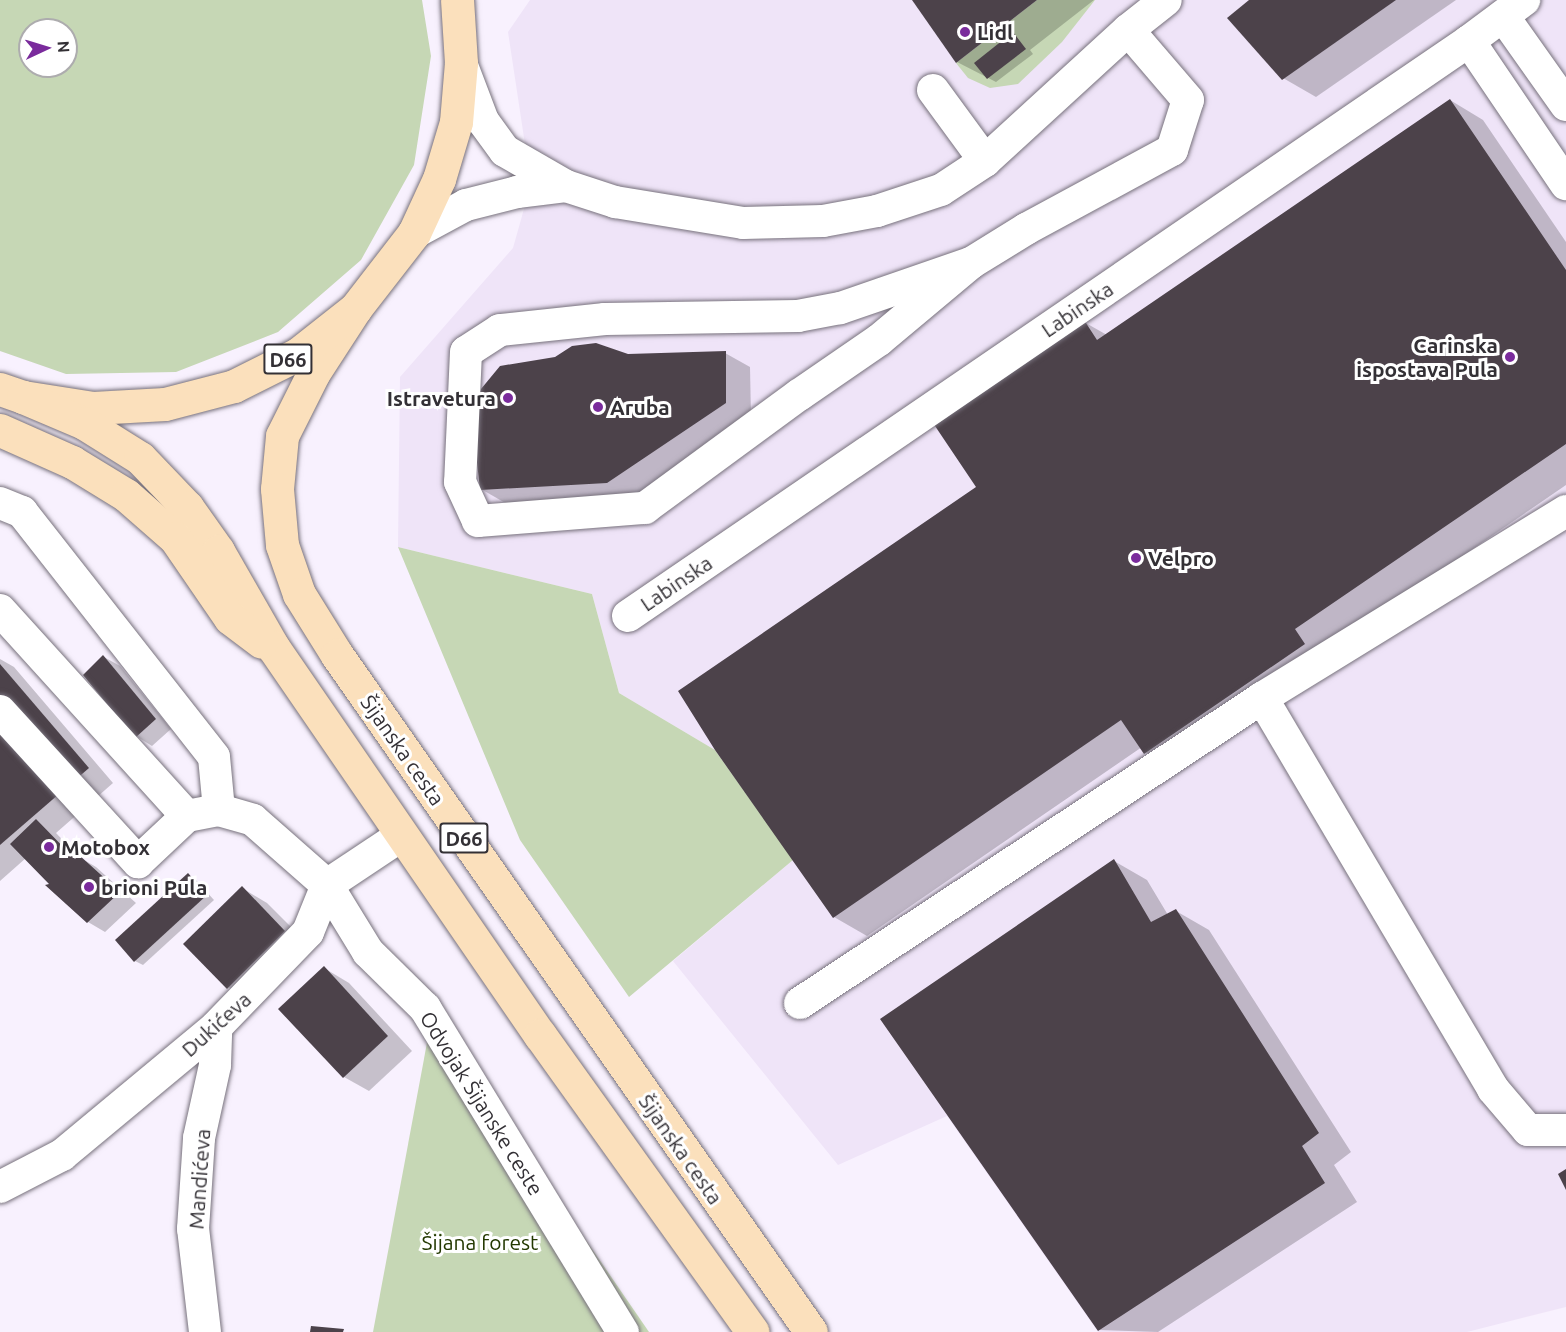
<!DOCTYPE html>
<meta charset="utf-8">
<style>
body{margin:0}
#map{position:relative;width:1566px;height:1332px;overflow:hidden;background:#f8f1fe;font-family:Ubuntu,sans-serif}
div>[style]{position:absolute}
[style*='--x']{left:calc(var(--x)*1px);top:calc(var(--y)*1px);width:calc(var(--w)*1px);rotate:calc(var(--a)*1deg)}
.built>*{inset:0;background:#efe4f8}
.green>*{inset:0;background:#c6d7b5}
.shadow>*{inset:0;background:#0003}
.building>*{inset:0;background:#4c424a}
.roads{filter:drop-shadow(0 0 2px #77717c) drop-shadow(0 0 2px #77717c)}
.minor>*{height:32px;margin:-16px;padding:0 16px;transform-origin:16px;border-radius:16px;background:#fff}
.major>*{height:33px;margin:-16.5px;padding:0 16.5px;transform-origin:16.5px;border-radius:16.5px;background:#fbe0bc}
.dots>*{width:16px;height:16px;translate:-50% -50%;box-sizing:border-box;border:3px solid #fff;border-radius:50%}
span{translate:-50% -50%;white-space:nowrap;text-align:center;line-height:1.15;-webkit-text-stroke:6px #fff;paint-order:stroke}
.shield-label span{padding:2px 4px;background:#fff;border:2px solid;border-radius:4px;-webkit-text-stroke-width:0}
.shield-label{font-size:20px;color:#333035;font-weight:700}
.poi-label{font-size:21px;color:#333035;font-weight:700}
.left{translate:0 -50%;text-align:left}
.right{translate:-100% -50%;text-align:right}
.street-label{font-size:21px;color:#333035}
.park-label{font-size:21px;color:#233800}
.north{position:absolute;left:18px;top:18px;width:60px;height:60px;box-sizing:border-box;background:#fff;border:2px solid #adacae;border-radius:50%;rotate:86deg;font-size:16px;font-weight:700;line-height:24px;text-align:center;color:#333035}
.north::after{content:'';display:block;margin:auto;width:21px;height:27px;background:#7a2b9c;clip-path:polygon(50% 0,100% 100%,50% 72%,0 100%)}
</style>
<div id="map">
<div class="built">
<div style="clip-path:polygon(530px 0,1566px 0,1566px 1307px,1467px 1332px,1098px 1332px,947px 1116px,838px 1165px,673px 961px,793px 860px,715px 750px,619px 693px,592px 594px,398px 547px,400px 377px,513px 248px,531px 184px,508px 32px)"></div>
</div>
<div class="green">
<div style="clip-path:polygon(evenodd,0 0,422px 0,431px 56px,414px 165px,361px 260px,278px 332px,176px 372px,66px 374px,0 351px,0 0,30px 30px,66px 30px,66px 66px,30px 66px,30px 30px)"></div>
<div style="clip-path:polygon(1037px 0,1095px 0,1062px 42px,1018px 84px,990px 88px,968px 78px,956px 63px)"></div>
<div style="clip-path:polygon(398px 547px,592px 594px,619px 693px,715px 750px,793px 860px,629px 997px,520px 840px)"></div>
<div style="clip-path:polygon(432px 1016px,649px 1332px,373px 1332px)"></div>
</div>
<div class="shadow">
<div style="clip-path:polygon(914px 0,1094px 0,1030px 50px,1033px 54px,996px 82px,957px 62px)"></div>
<div style="clip-path:polygon(1251px 0,1456px 0,1316px 97px,1283px 78px)"></div>
<div style="clip-path:polygon(1450px 100px,1483px 120px,1566px 242px,1566px 485px,1327px 649px,1178px 772px,1145px 752px,1142px 747px,867px 936px,834px 917px,979px 487px,1084px 322px,1107px 335px)"></div>
<div style="clip-path:polygon(725px 353px,750px 367px,751px 418px,633px 497px,507px 504px,481px 489px,556px 358px)"></div>
<div style="clip-path:polygon(104px 657px,120px 666px,171px 729px,152px 746px,136px 736px)"></div>
<div style="clip-path:polygon(0 659px,14px 667px,113px 783px,56px 833px,79px 857px,96px 867px,136px 903px,105px 932px,88px 922px,26px 858px,0 881px)"></div>
<div style="clip-path:polygon(1114px 861px,1147px 880px,1168px 915px,1176px 911px,1209px 930px,1351px 1152px,1334px 1165px,1357px 1202px,1158px 1332px,1099px 1330px)"></div>
<div style="clip-path:polygon(188px 875px,196px 880px,214px 900px,143px 965px,135px 961px)"></div>
<div style="clip-path:polygon(242px 888px,267px 903px,310px 946px,253px 1002px,228px 987px)"></div>
<div style="clip-path:polygon(324px 968px,349px 983px,412px 1051px,369px 1091px,344px 1077px)"></div>
</div>
<div class="building">
<div style="clip-path:polygon(912px 0,1037px 0,956px 63px)"></div>
<div style="clip-path:polygon(1249px 0,1396px 0,1282px 80px,1227px 18px)"></div>
<div style="clip-path:polygon(1013px 32px,1026px 49px,987px 79px,974px 63px)"></div>
<div style="clip-path:polygon(1450px 99px,1566px 270px,1566px 444px,1295px 629px,1305px 644px,1144px 754px,1121px 720px,833px 918px,715px 750px,678px 691px,976px 487px,933px 423px,1084px 320px,1097px 340px)"></div>
<div style="clip-path:polygon(596px 343px,628px 354px,726px 351px,726px 403px,607px 483px,480px 490px,472px 416px,481px 389px,500px 366px,555px 357px,572px 346px)"></div>
<div style="clip-path:polygon(103px 655px,156px 719px,135px 738px,83px 675px)"></div>
<div style="clip-path:polygon(0 664px,89px 768px,0 845px)"></div>
<div style="clip-path:polygon(36px 819px,75px 859px,79px 855px,120px 892px,87px 923px,45px 885px,49px 884px,10px 844px)"></div>
<div style="clip-path:polygon(1114px 859px,1151px 922px,1176px 909px,1319px 1133px,1302px 1146px,1325px 1183px,1098px 1331px,880px 1019px)"></div>
<div style="clip-path:polygon(188px 873px,207px 895px,134px 962px,115px 940px)"></div>
<div style="clip-path:polygon(242px 886px,285px 931px,227px 989px,183px 944px)"></div>
<div style="clip-path:polygon(324px 966px,388px 1036px,343px 1078px,278px 1009px)"></div>
<div style="clip-path:polygon(1566px 1169px,1566px 1190px,1558px 1174px)"></div>
<div style="clip-path:polygon(311px 1326px,344px 1329px,343px 1332px,310px 1332px)"></div>
</div>
<div class="roads">
<div class="minor">
<div style="--x:1503;--y:16;--w:109;--a:54.7"></div>
<div style="--x:1469;--y:41;--w:173;--a:55.9"></div>
<div style="--x:461;--y:63;--w:62;--a:69.2"></div>
<div style="--x:483;--y:121;--w:37;--a:54"></div>
<div style="--x:505;--y:151;--w:70;--a:29.8"></div>
<div style="--x:566;--y:186;--w:52;--a:18.1"></div>
<div style="--x:615;--y:202;--w:130;--a:9.3"></div>
<div style="--x:743;--y:223;--w:80;--a:-1.4"></div>
<div style="--x:823;--y:221;--w:55;--a:-10.5"></div>
<div style="--x:877;--y:211;--w:67;--a:-18.2"></div>
<div style="--x:941;--y:190;--w:53;--a:-33.4"></div>
<div style="--x:985;--y:161;--w:194;--a:-42.5"></div>
<div style="--x:1128;--y:30;--w:48;--a:-38.3"></div>
<div style="--x:933;--y:90;--w:88;--a:53.8"></div>
<div style="--x:414;--y:233;--w:59;--a:-28.3"></div>
<div style="--x:466;--y:205;--w:53;--a:-14.3"></div>
<div style="--x:517;--y:192;--w:49;--a:-7"></div>
<div style="--x:971;--y:263;--w:139;--a:161"></div>
<div style="--x:840;--y:308;--w:43;--a:169.2"></div>
<div style="--x:798;--y:316;--w:193;--a:179.1"></div>
<div style="--x:605;--y:319;--w:106;--a:174"></div>
<div style="--x:500;--y:330;--w:40;--a:147.1"></div>
<div style="--x:466;--y:352;--w:130;--a:92.6"></div>
<div style="--x:460;--y:482;--w:43;--a:65.2"></div>
<div style="--x:478;--y:521;--w:168;--a:-4.5"></div>
<div style="--x:645;--y:508;--w:191;--a:-36.3"></div>
<div style="--x:799;--y:395;--w:97;--a:-34.5"></div>
<div style="--x:879;--y:340;--w:120;--a:-39.9"></div>
<div style="--x:971;--y:263;--w:65;--a:-31.7"></div>
<div style="--x:1026;--y:229;--w:166;--a:-28.4"></div>
<div style="--x:1172;--y:150;--w:52;--a:-72.3"></div>
<div style="--x:1188;--y:100;--w:92;--a:-130.6"></div>
<div style="--x:0;--y:503;--w:24;--a:22"></div>
<div style="--x:22;--y:512;--w:311;--a:51.9"></div>
<div style="--x:214;--y:757;--w:53;--a:84.6"></div>
<div style="--x:0;--y:610;--w:278;--a:47.8"></div>
<div style="--x:628;--y:616;--w:1019;--a:-34.36"></div>
<div style="--x:1469;--y:41;--w:69;--a:-36.7"></div>
<div style="--x:1262;--y:698;--w:454;--a:59.4"></div>
<div style="--x:1493;--y:1089;--w:54;--a:49.5"></div>
<div style="--x:1528;--y:1130;--w:38;--a:0"></div>
<div style="--x:0;--y:711;--w:205;--a:47.6"></div>
<div style="--x:138;--y:862;--w:67;--a:-43.2"></div>
<div style="--x:187;--y:816;--w:33;--a:-11"></div>
<div style="--x:219;--y:810;--w:35;--a:16"></div>
<div style="--x:253;--y:820;--w:98;--a:41.3"></div>
<div style="--x:327;--y:885;--w:79;--a:58.5"></div>
<div style="--x:368;--y:952;--w:80;--a:44.5"></div>
<div style="--x:425;--y:1008;--w:380;--a:58.6"></div>
<div style="--x:800;--y:1003;--w:554;--a:-33.43"></div>
<div style="--x:1262;--y:698;--w:357;--a:-31.6"></div>
<div style="--x:0;--y:1187;--w:70;--a:-27.3"></div>
<div style="--x:62;--y:1155;--w:200;--a:-39.7"></div>
<div style="--x:216;--y:1027;--w:132;--a:-45.9"></div>
<div style="--x:308;--y:932;--w:51;--a:-68"></div>
<div style="--x:327;--y:885;--w:90;--a:-33.7"></div>
<div style="--x:205;--y:1332;--w:104;--a:-96.6"></div>
<div style="--x:193;--y:1229;--w:91;--a:-86.2"></div>
<div style="--x:199;--y:1138;--w:75;--a:-77.6"></div>
<div style="--x:215;--y:1065;--w:38;--a:-88"></div>
</div>
<div class="major">
<div style="--x:355;--y:309;--w:77;--a:122.9"></div>
<div style="--x:313;--y:374;--w:69;--a:116.6"></div>
<div style="--x:282;--y:436;--w:53;--a:95.4"></div>
<div style="--x:277;--y:489;--w:56;--a:84.9"></div>
<div style="--x:282;--y:545;--w:52;--a:70.9"></div>
<div style="--x:299;--y:594;--w:72;--a:58.1"></div>
<div style="--x:337;--y:655;--w:826;--a:55"></div>
<div style="--x:0;--y:389;--w:24;--a:19"></div>
<div style="--x:23;--y:397;--w:71;--a:8.9"></div>
<div style="--x:93;--y:408;--w:72;--a:-3.2"></div>
<div style="--x:165;--y:404;--w:71;--a:-14.6"></div>
<div style="--x:234;--y:386;--w:72;--a:-26.6"></div>
<div style="--x:298;--y:354;--w:73;--a:-38.3"></div>
<div style="--x:355;--y:309;--w:96;--a:-52.2"></div>
<div style="--x:414;--y:233;--w:60;--a:-65.2"></div>
<div style="--x:439;--y:179;--w:59;--a:-73.4"></div>
<div style="--x:456;--y:122;--w:59;--a:-85.2"></div>
<div style="--x:461;--y:63;--w:63;--a:-93.6"></div>
<div style="--x:23;--y:397;--w:66;--a:23.1"></div>
<div style="--x:84;--y:423;--w:66;--a:32"></div>
<div style="--x:140;--y:458;--w:68;--a:46.2"></div>
<div style="--x:187;--y:507;--w:54;--a:54.8"></div>
<div style="--x:218;--y:551;--w:111;--a:60.2"></div>
<div style="--x:273;--y:647;--w:471;--a:55.5"></div>
<div style="--x:540;--y:1035;--w:365;--a:54.4"></div>
<div style="--x:0;--y:430;--w:79;--a:24"></div>
<div style="--x:72;--y:462;--w:63;--a:31.4"></div>
<div style="--x:126;--y:495;--w:65;--a:41.3"></div>
<div style="--x:175;--y:538;--w:97;--a:55.5"></div>
<div style="--x:230;--y:618;--w:39;--a:37"></div>
</div>
</div>
<div class="dots">
<div style="left:965px;top:32px;background:#7a2b9c"></div>
<div style="left:1510px;top:357px;background:#7a2b9c"></div>
<div style="left:508px;top:398px;background:#7a2b9c"></div>
<div style="left:598px;top:407px;background:#7a2b9c"></div>
<div style="left:1136px;top:558px;background:#7a2b9c"></div>
<div style="left:49px;top:847px;background:#7a2b9c"></div>
<div style="left:89px;top:887px;background:#7a2b9c"></div>
</div>
<div class="shield-label">
<span style="left:288px;top:359px">D66</span>
<span style="left:464px;top:838px">D66</span>
</div>
<div class="poi-label">
<span class="left" style="left:977px;top:32px">Lidl</span>
<span class="right" style="left:1498px;top:357px">Carinska<br>ispostava Pula</span>
<span class="right" style="left:496px;top:398px">Istravetura</span>
<span class="left" style="left:610px;top:407px">Aruba</span>
<span class="left" style="left:1148px;top:558px">Velpro</span>
<span class="left" style="left:61px;top:847px">Motobox</span>
<span class="left" style="left:101px;top:887px">brioni Pula</span>
</div>
<div class="street-label">
<span style="left:1077px;top:309px;rotate:-34deg">Labinska</span>
<span style="left:676px;top:583px;rotate:-34deg">Labinska</span>
<span style="left:403px;top:750px;rotate:55deg">Šijanska cesta</span>
<span style="left:216px;top:1024px;rotate:-42deg">Dukićeva</span>
<span style="left:482px;top:1103px;rotate:58deg">Odvojak Šijanske ceste</span>
<span style="left:681px;top:1149px;rotate:55deg">Šijanska cesta</span>
<span style="left:199px;top:1179px;rotate:-86deg">Mandićeva</span>
</div>
<div class="park-label">
<span style="left:480px;top:1242px">Šijana forest</span>
</div>
<div class="north">N</div>
</div>
